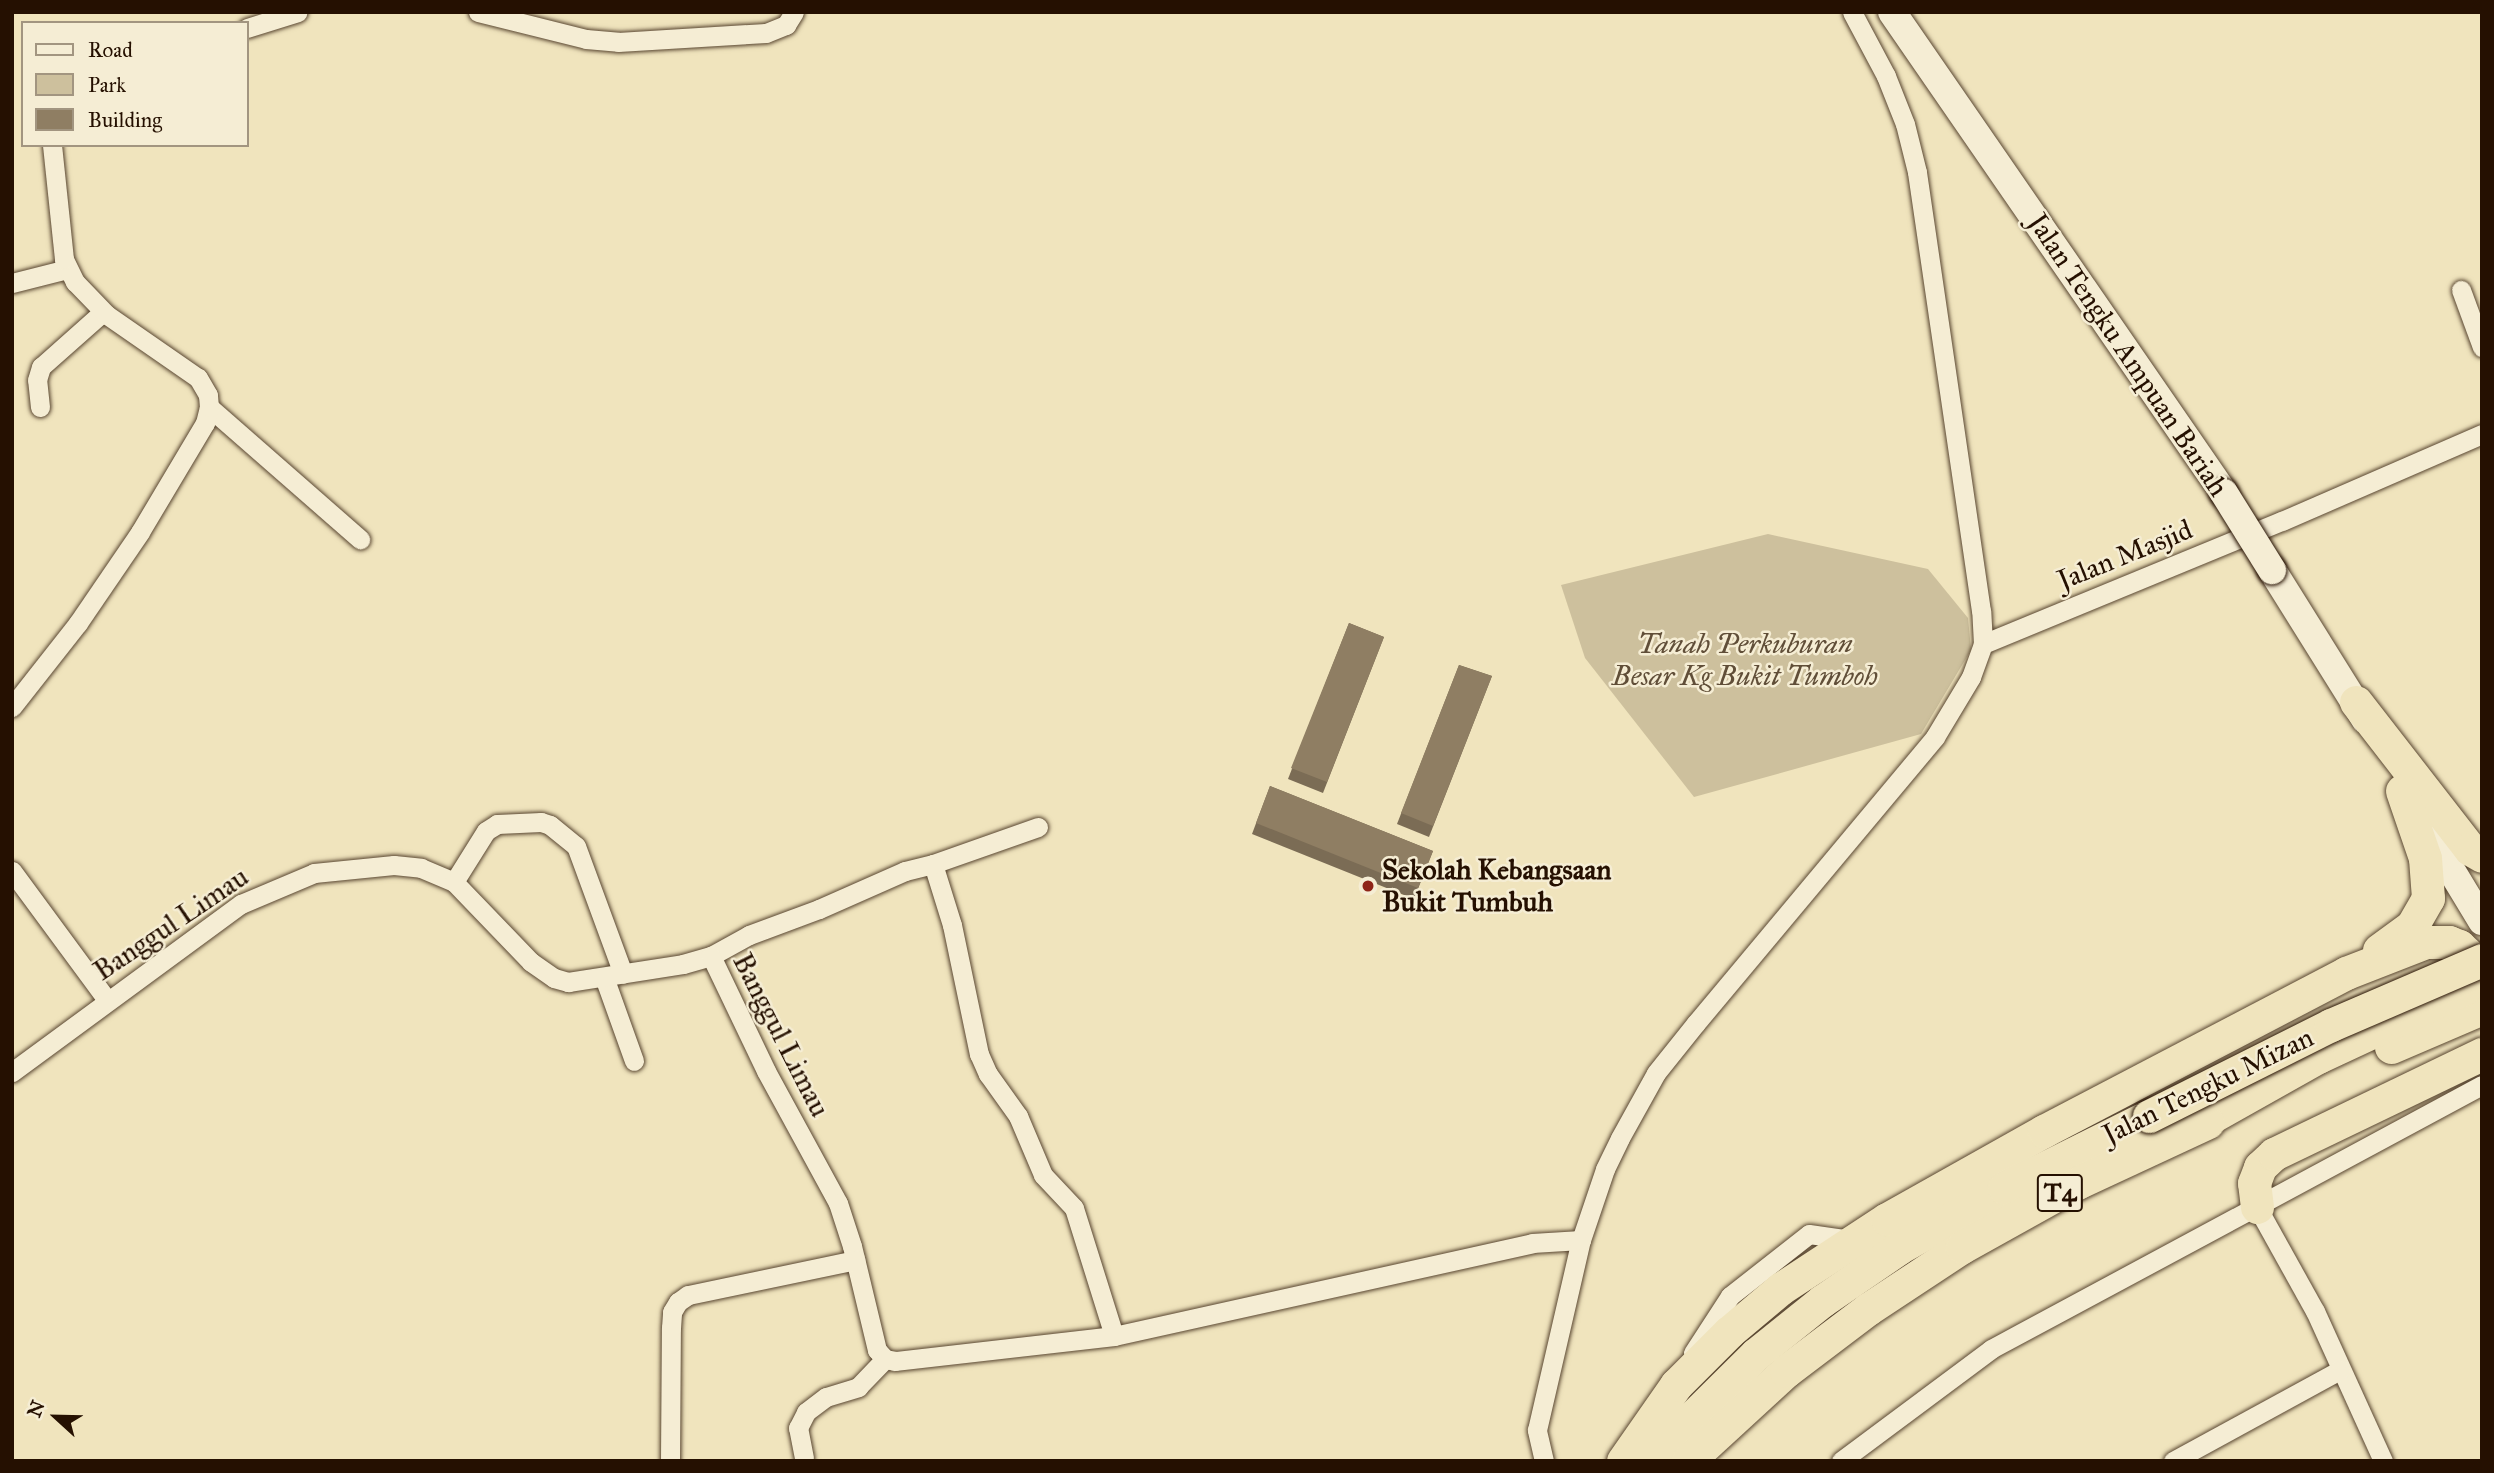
<!DOCTYPE html>
<style>
body{margin:0}
#map{position:relative;width:2494px;height:1473px;overflow:hidden;background:#f0e4bd;font-family:"IM FELL Great Primer",serif}
div>[style]{position:absolute}
[style*='--x']{left:calc(var(--x)*1px);top:calc(var(--y)*1px);width:calc(var(--w)*1px);rotate:calc(var(--a)*1deg)}
.green>*{inset:0;background:#cdc09d}
.roads{filter:drop-shadow(0 0 2px #584530) drop-shadow(0 0 2px #584530)}
.minor>*{height:19px;margin:-9.5px;padding:0 9.5px;transform-origin:9.5px;border-radius:9.5px;background:#f5edd4}
.secondary>*{height:28px;margin:-14px;padding:0 14px;transform-origin:14px;border-radius:14px;background:#f5edd4}
.trunk>*{height:33px;margin:-16.5px;padding:0 16.5px;transform-origin:16.5px;border-radius:16.5px;background:#f0e4bd}
.bridges{filter:drop-shadow(0 0 2px #251001) drop-shadow(0 0 2px #251001)}
.secondary-bridge>*{height:28px;margin:-14px;padding:0 14px;transform-origin:14px;border-radius:14px;background:#f5edd4}
.trunk-bridge>*{height:33px;margin:-16.5px;padding:0 16.5px;transform-origin:16.5px;border-radius:16.5px;background:#f0e4bd}
.wall>*{inset:0;background:#7b6c55}
.building>*{inset:0;background:#8f7e63}
.dots>*{width:19px;height:19px;translate:-50% -50%;box-sizing:border-box;border:4px solid #f5edd4;border-radius:50%}
span{translate:-50% -50%;white-space:nowrap;text-align:center;line-height:1.15;-webkit-text-stroke:5px #f5edd4;paint-order:stroke}
.shield-label span{padding:2px 5px;background:#f5edd4;border:2px solid;border-radius:5px;-webkit-text-stroke-width:0}
.shield-label{font-size:26px;color:#251001;font-weight:700}
.street-label{font-size:28px;color:#251001}
.park-label{font-size:28px;color:#604e38;font-style:italic}
.poi-label{font-size:28px;color:#251001;font-weight:700}
.left{translate:0 -50%;text-align:left}
.frame{position:absolute;inset:0;border:14px solid #251001;pointer-events:none}
.legend{position:absolute;left:21px;top:21px;width:228px;height:126px;box-sizing:border-box;background:#f5edd4;border:2px solid #a29580;margin:0;padding:9px 12px;list-style:none;font-size:21px;color:#251001}
.legend li{display:flex;align-items:center;gap:14px;height:35px}
.legend b{width:35px;border:2px solid #a29580}
.north{position:absolute;left:21px;top:1382px;width:70px;height:70px;-webkit-text-stroke:5px #f5edd4;paint-order:stroke;rotate:292deg;font-size:19px;font-weight:700;line-height:28px;text-align:center;color:#251001}
.north::after{content:'';display:block;margin:auto;width:24px;height:32px;background:#251001;clip-path:polygon(50% 0,100% 100%,50% 72%,0 100%)}
</style>
<div id="map">
<div class="green">
<div style="clip-path:polygon(1768px 534px,1928px 569px,1968px 618px,1971px 650px,1921px 734px,1694px 797px,1585px 658px,1561px 585px)"></div>
</div>
<div class="roads">
<div class="minor">
<div style="--x:478;--y:12;--w:111;--a:14"></div>
<div style="--x:586;--y:39;--w:32;--a:5"></div>
<div style="--x:618;--y:42;--w:148;--a:-3.5"></div>
<div style="--x:766;--y:33;--w:22;--a:-22"></div>
<div style="--x:786;--y:25;--w:15;--a:-58"></div>
<div style="--x:247;--y:28;--w:53;--a:-17.4"></div>
<div style="--x:12;--y:283;--w:57;--a:-14.3"></div>
<div style="--x:2461;--y:290;--w:61;--a:69.8"></div>
<div style="--x:40;--y:407;--w:27;--a:-96"></div>
<div style="--x:37;--y:380;--w:14;--a:-73"></div>
<div style="--x:41;--y:367;--w:83;--a:-41.6"></div>
<div style="--x:209;--y:407;--w:201;--a:41.2"></div>
<div style="--x:1983;--y:644;--w:323;--a:-22.4"></div>
<div style="--x:2282;--y:521;--w:218;--a:-23.5"></div>
<div style="--x:12;--y:707;--w:107;--a:-51.8"></div>
<div style="--x:78;--y:623;--w:110;--a:-55.7"></div>
<div style="--x:140;--y:532;--w:127;--a:-59.2"></div>
<div style="--x:205;--y:423;--w:16;--a:-76"></div>
<div style="--x:209;--y:407;--w:12;--a:-95"></div>
<div style="--x:208;--y:395;--w:20;--a:-120"></div>
<div style="--x:198;--y:378;--w:111;--a:-145.3"></div>
<div style="--x:107;--y:315;--w:46;--a:-134.1"></div>
<div style="--x:75;--y:282;--w:25;--a:-116"></div>
<div style="--x:64;--y:259;--w:115;--a:-96"></div>
<div style="--x:1038;--y:827;--w:111;--a:160.6"></div>
<div style="--x:933;--y:864;--w:64;--a:72.7"></div>
<div style="--x:952;--y:925;--w:132;--a:78.2"></div>
<div style="--x:979;--y:1054;--w:22;--a:66"></div>
<div style="--x:988;--y:1074;--w:52;--a:54.5"></div>
<div style="--x:1018;--y:1116;--w:64;--a:67"></div>
<div style="--x:1043;--y:1175;--w:45;--a:46.8"></div>
<div style="--x:1074;--y:1208;--w:134;--a:72.6"></div>
<div style="--x:12;--y:871;--w:160;--a:53.6"></div>
<div style="--x:454;--y:882;--w:60;--a:-57.9"></div>
<div style="--x:486;--y:831;--w:13;--a:-32"></div>
<div style="--x:497;--y:824;--w:44;--a:-2.6"></div>
<div style="--x:541;--y:822;--w:9;--a:18"></div>
<div style="--x:550;--y:825;--w:33;--a:39"></div>
<div style="--x:576;--y:846;--w:136;--a:69.8"></div>
<div style="--x:711;--y:956;--w:43;--a:-28.9"></div>
<div style="--x:749;--y:935;--w:75;--a:-20.4"></div>
<div style="--x:819;--y:909;--w:94;--a:-23.8"></div>
<div style="--x:905;--y:871;--w:29;--a:-14"></div>
<div style="--x:604;--y:977;--w:89;--a:70.3"></div>
<div style="--x:12;--y:1072;--w:284;--a:-36.3"></div>
<div style="--x:241;--y:904;--w:79;--a:-23"></div>
<div style="--x:314;--y:873;--w:80;--a:-5.7"></div>
<div style="--x:394;--y:865;--w:27;--a:6"></div>
<div style="--x:421;--y:868;--w:36;--a:23"></div>
<div style="--x:454;--y:882;--w:111;--a:46.1"></div>
<div style="--x:531;--y:962;--w:28;--a:35"></div>
<div style="--x:554;--y:978;--w:15;--a:16"></div>
<div style="--x:568;--y:982;--w:116;--a:-8.9"></div>
<div style="--x:683;--y:964;--w:29;--a:-16"></div>
<div style="--x:711;--y:956;--w:127;--a:64.4"></div>
<div style="--x:766;--y:1071;--w:150;--a:61.4"></div>
<div style="--x:838;--y:1203;--w:45;--a:72"></div>
<div style="--x:852;--y:1246;--w:107;--a:76.5"></div>
<div style="--x:877;--y:1350;--w:12;--a:48"></div>
<div style="--x:885;--y:1359;--w:10;--a:11"></div>
<div style="--x:895;--y:1361;--w:220;--a:-6.5"></div>
<div style="--x:1114;--y:1336;--w:428;--a:-12.5"></div>
<div style="--x:1532;--y:1243;--w:49;--a:-3.5"></div>
<div style="--x:2257;--y:1207;--w:119;--a:60.9"></div>
<div style="--x:2315;--y:1311;--w:165;--a:65.6"></div>
<div style="--x:1693;--y:1353;--w:68;--a:-57"></div>
<div style="--x:1730;--y:1296;--w:100;--a:-38.1"></div>
<div style="--x:1809;--y:1234;--w:42;--a:8.1"></div>
<div style="--x:804;--y:1458;--w:31;--a:-101"></div>
<div style="--x:798;--y:1428;--w:18;--a:-63"></div>
<div style="--x:806;--y:1412;--w:25;--a:-37"></div>
<div style="--x:826;--y:1397;--w:34;--a:-17"></div>
<div style="--x:858;--y:1387;--w:39;--a:-46"></div>
<div style="--x:670;--y:1461;--w:133;--a:-89.6"></div>
<div style="--x:671;--y:1328;--w:16;--a:-86"></div>
<div style="--x:672;--y:1312;--w:12;--a:-59"></div>
<div style="--x:678;--y:1302;--w:12;--a:-35"></div>
<div style="--x:688;--y:1295;--w:171;--a:-11.8"></div>
<div style="--x:1544;--y:1461;--w:32;--a:-103"></div>
<div style="--x:1537;--y:1430;--w:195;--a:-77"></div>
<div style="--x:1581;--y:1240;--w:75;--a:-71.3"></div>
<div style="--x:1605;--y:1169;--w:34;--a:-64"></div>
<div style="--x:1620;--y:1138;--w:74;--a:-61"></div>
<div style="--x:1656;--y:1073;--w:64;--a:-51.3"></div>
<div style="--x:1696;--y:1023;--w:373;--a:-50.1"></div>
<div style="--x:1935;--y:737;--w:70;--a:-59"></div>
<div style="--x:1971;--y:677;--w:35;--a:-70"></div>
<div style="--x:1983;--y:644;--w:33;--a:-93"></div>
<div style="--x:1981;--y:611;--w:444;--a:-98.3"></div>
<div style="--x:1917;--y:172;--w:49;--a:-104"></div>
<div style="--x:1905;--y:124;--w:52;--a:-111.6"></div>
<div style="--x:1886;--y:76;--w:72;--a:-118"></div>
<div style="--x:1841;--y:1461;--w:187;--a:-36.7"></div>
<div style="--x:1991;--y:1349;--w:557;--a:-28.27"></div>
<div style="--x:2173;--y:1461;--w:190;--a:-28.6"></div>
</div>
<div class="secondary">
<div style="--x:1892;--y:12;--w:584;--a:55.39"></div>
<div style="--x:2272;--y:570;--w:176;--a:58"></div>
<div style="--x:2422;--y:822;--w:116;--a:58.8"></div>
</div>
<div class="trunk">
<div style="--x:2356;--y:702;--w:186;--a:52.2"></div>
<div style="--x:2470;--y:849;--w:14;--a:30"></div>
<div style="--x:2379;--y:950;--w:41;--a:-36"></div>
<div style="--x:2412;--y:926;--w:32;--a:-60"></div>
<div style="--x:2428;--y:898;--w:40;--a:-94.3"></div>
<div style="--x:2425;--y:858;--w:71;--a:-108.9"></div>
<div style="--x:2391;--y:1047;--w:99;--a:-23.2"></div>
<div style="--x:2257;--y:1207;--w:24;--a:-97"></div>
<div style="--x:2254;--y:1183;--w:17;--a:-69"></div>
<div style="--x:2260;--y:1167;--w:19;--a:-43"></div>
<div style="--x:2274;--y:1154;--w:231;--a:-25.7"></div>
<div style="--x:1623;--y:1461;--w:93;--a:-55.1"></div>
<div style="--x:1676;--y:1385;--w:75;--a:-45"></div>
<div style="--x:1729;--y:1332;--w:67;--a:-40.1"></div>
<div style="--x:1780;--y:1289;--w:128;--a:-33.2"></div>
<div style="--x:1887;--y:1219;--w:180;--a:-29.3"></div>
<div style="--x:2044;--y:1131;--w:341;--a:-27.6"></div>
<div style="--x:2346;--y:973;--w:86;--a:-21.2"></div>
<div style="--x:2426;--y:942;--w:23;--a:0"></div>
<div style="--x:2449;--y:942;--w:11;--a:22"></div>
<div style="--x:2459;--y:946;--w:16;--a:43"></div>
<div style="--x:2471;--y:957;--w:13;--a:77"></div>
<div style="--x:2474;--y:970;--w:11;--a:105"></div>
<div style="--x:2471;--y:981;--w:11;--a:131"></div>
<div style="--x:2464;--y:989;--w:161;--a:155"></div>
<div style="--x:2318;--y:1057;--w:149;--a:150.7"></div>
<div style="--x:1648;--y:1461;--w:152;--a:-44.7"></div>
<div style="--x:1756;--y:1354;--w:85;--a:-38.8"></div>
<div style="--x:1822;--y:1301;--w:93;--a:-34.5"></div>
<div style="--x:1899;--y:1248;--w:121;--a:-29.7"></div>
<div style="--x:2004;--y:1188;--w:162;--a:-26.4"></div>
<div style="--x:1688;--y:1461;--w:133;--a:-42.6"></div>
<div style="--x:1786;--y:1371;--w:103;--a:-37.1"></div>
<div style="--x:1868;--y:1309;--w:113;--a:-33.4"></div>
<div style="--x:1962;--y:1247;--w:134;--a:-29.1"></div>
<div style="--x:2079;--y:1182;--w:142;--a:-24.9"></div>
</div>
</div>
<div class="bridges">
<div class="secondary-bridge">
<div style="--x:2224;--y:493;--w:91;--a:58.1"></div>
</div>
<div class="trunk-bridge">
<div style="--x:2149;--y:1116;--w:203;--a:-26.6"></div>
<div style="--x:2331;--y:1025;--w:164;--a:-23.3"></div>
</div>
</div>
<div class="wall">
<div style="clip-path:polygon(1349px 623px,1384px 637px,1323px 793px,1288px 779px)"></div>
<div style="clip-path:polygon(1459px 665px,1492px 676px,1429px 837px,1397px 824px)"></div>
<div style="clip-path:polygon(1270px 786px,1433px 851px,1414px 899px,1252px 834px)"></div>
</div>
<div class="building">
<div style="clip-path:polygon(1349px 623px,1384px 637px,1327px 782px,1291px 768px)"></div>
<div style="clip-path:polygon(1459px 665px,1492px 676px,1433px 826px,1401px 813px)"></div>
<div style="clip-path:polygon(1270px 786px,1433px 851px,1418px 888px,1256px 823px)"></div>
</div>
<div class="dots">
<div style="left:1368px;top:886px;background:#8f2418"></div>
</div>
<div class="shield-label">
<span style="left:2060px;top:1193px">T4</span>
</div>
<div class="street-label">
<span style="left:2128px;top:355px;rotate:56deg">Jalan Tengku Ampuan Bariah</span>
<span style="left:2125px;top:555px;rotate:-22deg">Jalan Masjid</span>
<span style="left:171px;top:924px;rotate:-34deg">Banggul Limau</span>
<span style="left:781px;top:1035px;rotate:63deg">Banggul Limau</span>
<span style="left:2208px;top:1086px;rotate:-26deg">Jalan Tengku Mizan</span>
</div>
<div class="park-label">
<span style="left:1745px;top:660px">Tanah Perkuburan<br>Besar Kg Bukit Tumboh</span>
</div>
<div class="poi-label">
<span class="left" style="left:1382px;top:886px">Sekolah Kebangsaan<br>Bukit Tumbuh</span>
</div>
<div class="frame"></div>
<ul class="legend">
<li><b style="height:9px;background:#f5edd4"></b>Road</li>
<li><b style="height:19px;background:#cdc09d"></b>Park</li>
<li><b style="height:19px;background:#8f7e63"></b>Building</li>
</ul>
<div class="north">N</div>
</div>
